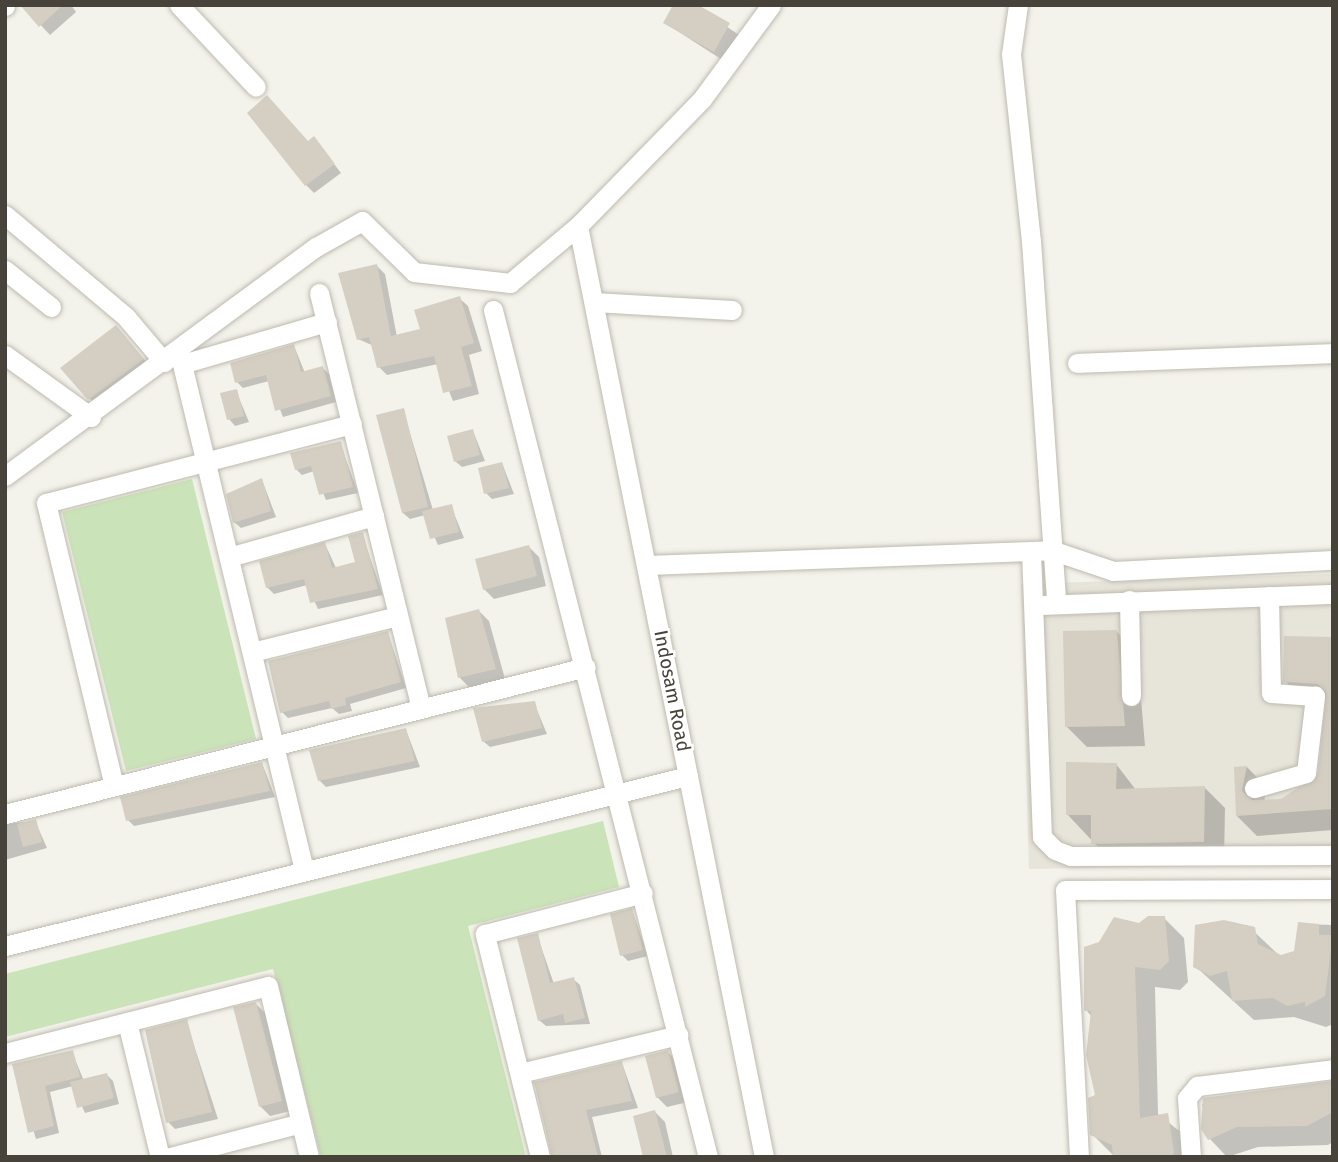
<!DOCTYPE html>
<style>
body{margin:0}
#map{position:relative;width:1338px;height:1162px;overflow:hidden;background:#f3f2eb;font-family:"Fira Sans",sans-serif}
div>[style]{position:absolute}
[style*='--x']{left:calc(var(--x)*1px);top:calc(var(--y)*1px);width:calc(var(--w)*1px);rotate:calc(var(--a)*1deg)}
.residential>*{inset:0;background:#e7e4da}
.green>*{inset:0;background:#cbe3b9}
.shadow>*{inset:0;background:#0003}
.building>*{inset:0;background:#d4cfc2}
.roads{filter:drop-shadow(0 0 2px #bebaae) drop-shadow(0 0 2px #bebaae)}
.minor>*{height:19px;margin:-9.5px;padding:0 9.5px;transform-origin:9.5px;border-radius:9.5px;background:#fff}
span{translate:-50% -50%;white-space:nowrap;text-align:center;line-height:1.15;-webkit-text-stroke:5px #fff;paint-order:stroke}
.street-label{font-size:19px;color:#47433a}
.frame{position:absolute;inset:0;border:7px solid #47433a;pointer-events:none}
</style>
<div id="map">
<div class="residential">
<div style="clip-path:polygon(1333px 574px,1333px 864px,1029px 869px,1021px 584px)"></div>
</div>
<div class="green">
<div style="clip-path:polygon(192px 479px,256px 739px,126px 771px,62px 512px)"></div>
<div style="clip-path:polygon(603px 821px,619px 887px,468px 926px,526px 1157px,321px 1157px,273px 969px,5px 1037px,5px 974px)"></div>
</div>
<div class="shadow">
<div style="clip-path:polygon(22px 5px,71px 5px,76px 12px,50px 35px)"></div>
<div style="clip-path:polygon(695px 5px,739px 35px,724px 61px,665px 23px)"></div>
<div style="clip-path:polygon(314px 138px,341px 173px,314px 193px,306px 185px,308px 143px)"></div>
<div style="clip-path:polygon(376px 265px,385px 274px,397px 337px,422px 330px,459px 298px,468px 306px,482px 351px,469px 355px,479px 394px,453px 401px,438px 364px,387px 375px,379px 367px,374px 346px,358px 339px)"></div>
<div style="clip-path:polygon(116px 327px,156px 373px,103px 412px,89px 398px)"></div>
<div style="clip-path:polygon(294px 346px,305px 373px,323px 368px,329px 374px,336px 402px,283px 417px,269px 381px,243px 388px,237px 382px)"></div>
<div style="clip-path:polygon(236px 391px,249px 422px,235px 426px,229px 419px)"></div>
<div style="clip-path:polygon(403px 410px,433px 510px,451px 506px,464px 538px,438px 545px,425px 515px,410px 519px,403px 513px)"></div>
<div style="clip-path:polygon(473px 431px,485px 461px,462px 467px,455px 461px)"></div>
<div style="clip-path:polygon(340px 443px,358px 493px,326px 500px,314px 471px,302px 475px,296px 469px)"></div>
<div style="clip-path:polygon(502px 463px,514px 494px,492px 499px,486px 493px)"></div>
<div style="clip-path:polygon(262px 480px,276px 517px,241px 528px,234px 522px)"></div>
<div style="clip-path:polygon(362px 534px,383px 595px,318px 609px,307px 585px,274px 594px,267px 587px,325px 544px,336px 568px,357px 563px)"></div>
<div style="clip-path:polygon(529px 547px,539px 557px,546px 586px,494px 599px,484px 589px)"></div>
<div style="clip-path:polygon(479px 611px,489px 621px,505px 679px,470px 688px,460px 678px,447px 619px)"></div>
<div style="clip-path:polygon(1117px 632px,1137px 652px,1145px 746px,1087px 747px,1067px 727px)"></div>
<div style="clip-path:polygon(388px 633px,406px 688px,350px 704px,352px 711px,339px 714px,332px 708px,288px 718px,282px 712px)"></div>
<div style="clip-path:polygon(1333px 638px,1333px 830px,1257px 836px,1237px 816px,1236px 769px,1247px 767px,1267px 788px,1264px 801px,1282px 801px,1320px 775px,1327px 703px,1305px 701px,1285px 681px)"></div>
<div style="clip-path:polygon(534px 703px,547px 734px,490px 747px,483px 741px)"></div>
<div style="clip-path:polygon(406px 730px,420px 767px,326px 787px,319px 780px)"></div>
<div style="clip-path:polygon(262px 763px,275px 797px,134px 826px,128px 820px)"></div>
<div style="clip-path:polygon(1116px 764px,1136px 790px,1205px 788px,1225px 808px,1224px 861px,1113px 863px,1067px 814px)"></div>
<div style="clip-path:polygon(35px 821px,47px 848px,5px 860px,5px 824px)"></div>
<div style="clip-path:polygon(632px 910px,648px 956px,628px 961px,622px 955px)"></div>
<div style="clip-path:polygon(1164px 918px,1184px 938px,1188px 982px,1180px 990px,1155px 987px,1158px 1114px,1193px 1142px,1192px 1157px,1115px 1157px,1092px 1134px,1097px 1096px,1092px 1017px,1086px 1010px,1139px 925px)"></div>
<div style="clip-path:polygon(1299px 924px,1333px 925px,1333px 1024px,1326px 1027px,1294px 1017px,1254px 1020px,1195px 966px,1197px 927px,1247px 925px,1281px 957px,1296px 952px)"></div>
<div style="clip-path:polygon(537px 935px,554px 984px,573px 979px,580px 985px,590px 1024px,546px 1026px,539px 1020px)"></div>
<div style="clip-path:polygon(256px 1004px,266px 1014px,291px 1111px,270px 1116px,260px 1106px)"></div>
<div style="clip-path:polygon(186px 1021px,218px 1119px,175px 1129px,168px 1122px)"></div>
<div style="clip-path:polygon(72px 1052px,84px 1081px,107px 1075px,113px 1081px,119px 1104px,85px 1113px,73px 1086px,50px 1092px,59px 1133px,36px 1139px,14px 1065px)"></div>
<div style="clip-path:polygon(668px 1052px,678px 1062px,688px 1102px,667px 1107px,657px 1097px)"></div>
<div style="clip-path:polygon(622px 1063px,638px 1108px,592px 1117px,602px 1157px,552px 1157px,536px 1083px)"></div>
<div style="clip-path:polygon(1333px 1086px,1333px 1142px,1328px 1145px,1258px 1147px,1227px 1157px,1210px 1139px,1202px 1104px)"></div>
<div style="clip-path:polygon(655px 1112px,665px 1122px,673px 1157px,645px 1157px)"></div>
</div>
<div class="building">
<div style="clip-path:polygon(20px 5px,63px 5px,39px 27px)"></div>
<div style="clip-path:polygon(673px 5px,698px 5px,730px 23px,714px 52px,663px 23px)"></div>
<div style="clip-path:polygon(267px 95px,308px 141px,314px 136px,335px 164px,305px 186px,247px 113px)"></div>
<div style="clip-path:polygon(377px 264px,391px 336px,420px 329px,414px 310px,460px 296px,474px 343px,461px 347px,472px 386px,443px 393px,434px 356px,377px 368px,369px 337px,357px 340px,338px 273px)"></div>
<div style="clip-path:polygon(116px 325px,144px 359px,88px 400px,60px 368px)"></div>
<div style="clip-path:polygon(294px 344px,301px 372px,323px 366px,331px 396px,275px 411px,266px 375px,235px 383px,230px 363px)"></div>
<div style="clip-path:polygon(237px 389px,244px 416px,227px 420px,220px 393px)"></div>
<div style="clip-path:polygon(404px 408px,428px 507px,402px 513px,376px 415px)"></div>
<div style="clip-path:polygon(473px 429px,480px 455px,454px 462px,447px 436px)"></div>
<div style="clip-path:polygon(341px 441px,353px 487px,319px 495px,311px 466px,295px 470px,290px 453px)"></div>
<div style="clip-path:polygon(502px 462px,509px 488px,484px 494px,478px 468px)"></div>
<div style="clip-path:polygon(262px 478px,271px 511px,233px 523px,226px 494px)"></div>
<div style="clip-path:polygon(452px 504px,459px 532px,430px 539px,422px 511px)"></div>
<div style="clip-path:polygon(363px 532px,378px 589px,310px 603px,304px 579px,266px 588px,259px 561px,325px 542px,332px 568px,355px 562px,348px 536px)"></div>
<div style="clip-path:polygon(529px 545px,537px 576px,483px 590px,475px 559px)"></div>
<div style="clip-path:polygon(479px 609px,496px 669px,458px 678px,445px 618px)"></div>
<div style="clip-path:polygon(1117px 630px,1125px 726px,1065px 727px,1063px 631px)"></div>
<div style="clip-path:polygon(388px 631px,401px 682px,345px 698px,346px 705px,331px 709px,329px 701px,280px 713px,268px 661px)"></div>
<div style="clip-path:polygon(1284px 636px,1333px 637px,1333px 809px,1236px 816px,1234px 767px,1247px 766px,1242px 791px,1252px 800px,1281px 799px,1318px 774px,1326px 692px,1317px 684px,1283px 682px)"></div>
<div style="clip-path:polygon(535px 701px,542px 728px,482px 742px,473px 708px)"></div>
<div style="clip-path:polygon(406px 728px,415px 761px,318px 781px,309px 750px)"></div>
<div style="clip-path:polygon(262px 762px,270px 791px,126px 821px,120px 797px)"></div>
<div style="clip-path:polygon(1066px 762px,1117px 763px,1116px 789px,1205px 786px,1204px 842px,1091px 844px,1091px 815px,1066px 815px)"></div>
<div style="clip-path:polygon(36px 819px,42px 842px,23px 847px,17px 824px)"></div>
<div style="clip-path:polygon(632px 908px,643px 950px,620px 956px,610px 914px)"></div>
<div style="clip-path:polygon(1148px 916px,1165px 916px,1169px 961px,1160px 970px,1135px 967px,1140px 1118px,1168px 1113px,1174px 1152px,1172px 1157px,1113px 1157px,1112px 1145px,1090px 1135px,1088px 1098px,1095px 1095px,1086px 1055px,1091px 1011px,1084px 1011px,1084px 947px,1099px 942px,1114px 917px,1139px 923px)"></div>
<div style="clip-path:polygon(1224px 920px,1255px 927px,1258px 944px,1281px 955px,1294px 951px,1298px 922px,1319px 924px,1319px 935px,1333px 935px,1325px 996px,1305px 1007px,1305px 1002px,1287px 1006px,1273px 998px,1232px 1001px,1227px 971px,1210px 976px,1193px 967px,1195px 925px)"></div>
<div style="clip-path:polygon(538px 933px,550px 983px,574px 977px,585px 1018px,565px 1023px,563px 1014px,538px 1021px,517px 938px)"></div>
<div style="clip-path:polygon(256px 1002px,282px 1101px,259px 1107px,233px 1007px)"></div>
<div style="clip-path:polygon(187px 1019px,212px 1112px,166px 1123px,145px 1030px)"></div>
<div style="clip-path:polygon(73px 1050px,80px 1077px,45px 1086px,54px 1126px,28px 1133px,12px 1064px)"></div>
<div style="clip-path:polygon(668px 1050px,679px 1092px,656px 1098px,645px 1056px)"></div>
<div style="clip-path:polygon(622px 1061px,632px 1101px,586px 1110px,598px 1157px,552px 1157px,534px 1082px)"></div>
<div style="clip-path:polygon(107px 1073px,114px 1098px,77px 1108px,70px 1082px)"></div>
<div style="clip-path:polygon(1333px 1081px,1333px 1112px,1307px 1126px,1237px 1127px,1208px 1140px,1201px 1129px,1203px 1098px)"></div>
<div style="clip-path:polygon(655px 1110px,667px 1157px,643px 1157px,633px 1116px)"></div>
</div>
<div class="roads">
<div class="minor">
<div style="--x:179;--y:5;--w:112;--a:46.8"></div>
<div style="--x:1018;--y:5;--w:49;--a:98.1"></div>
<div style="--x:1011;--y:54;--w:188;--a:83.9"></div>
<div style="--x:1031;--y:241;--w:363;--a:86"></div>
<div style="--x:5;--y:6;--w:1;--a:-90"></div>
<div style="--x:5;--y:215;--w:158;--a:40.1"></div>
<div style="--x:126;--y:317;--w:59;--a:49.8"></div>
<div style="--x:578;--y:226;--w:949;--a:78.7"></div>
<div style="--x:5;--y:270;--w:59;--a:38.8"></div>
<div style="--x:319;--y:293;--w:428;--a:76.2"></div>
<div style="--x:594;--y:302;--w:138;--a:3.3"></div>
<div style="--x:493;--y:310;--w:874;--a:75.76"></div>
<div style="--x:5;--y:355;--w:106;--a:35.8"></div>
<div style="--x:1077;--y:363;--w:256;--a:-2.2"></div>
<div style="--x:5;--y:476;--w:386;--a:-36.4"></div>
<div style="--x:316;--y:247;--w:53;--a:-29.5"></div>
<div style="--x:362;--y:221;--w:73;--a:44.4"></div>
<div style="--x:414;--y:272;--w:97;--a:6.5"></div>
<div style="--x:510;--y:283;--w:89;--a:-40"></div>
<div style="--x:578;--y:226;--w:177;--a:-45.7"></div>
<div style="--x:702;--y:99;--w:117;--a:-53.7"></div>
<div style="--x:1031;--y:551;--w:286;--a:87.8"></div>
<div style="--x:1042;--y:837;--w:18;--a:45"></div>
<div style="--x:1055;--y:850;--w:17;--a:21"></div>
<div style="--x:1071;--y:856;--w:262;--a:-0.2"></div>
<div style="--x:229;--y:557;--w:151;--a:-15.8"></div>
<div style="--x:647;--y:565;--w:404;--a:-2.1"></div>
<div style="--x:1051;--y:550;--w:65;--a:18.7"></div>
<div style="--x:1113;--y:571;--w:220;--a:-2.9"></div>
<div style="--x:1129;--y:600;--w:96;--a:88.8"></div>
<div style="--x:1044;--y:605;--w:289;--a:-2.2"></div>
<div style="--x:252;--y:652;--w:150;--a:-13.9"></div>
<div style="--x:114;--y:786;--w:291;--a:-103.5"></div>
<div style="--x:46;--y:503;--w:316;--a:-14.5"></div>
<div style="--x:1254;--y:788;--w:54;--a:-16.1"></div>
<div style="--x:1306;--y:773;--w:78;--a:-83.3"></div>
<div style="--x:1315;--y:696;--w:44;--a:-176.1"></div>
<div style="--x:1271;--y:693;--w:97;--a:-91.2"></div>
<div style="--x:5;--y:814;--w:599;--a:-14.2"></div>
<div style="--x:304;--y:870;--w:520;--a:-103.56"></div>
<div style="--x:182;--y:364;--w:151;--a:-16.2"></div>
<div style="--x:5;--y:946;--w:704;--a:-13.98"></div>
<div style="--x:127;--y:1022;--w:139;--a:76.3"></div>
<div style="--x:5;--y:1053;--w:271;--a:-14.3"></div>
<div style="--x:268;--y:986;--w:176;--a:76.5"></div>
<div style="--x:520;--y:1073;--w:163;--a:-13.5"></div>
<div style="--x:170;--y:1157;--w:135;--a:-14.5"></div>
<div style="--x:540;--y:1157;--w:230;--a:-103.9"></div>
<div style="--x:485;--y:934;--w:163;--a:-14.5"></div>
<div style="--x:1079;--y:1157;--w:267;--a:-93"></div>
<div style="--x:1065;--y:890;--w:268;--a:-0.2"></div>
<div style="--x:1191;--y:1157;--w:59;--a:-93.9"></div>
<div style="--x:1187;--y:1098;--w:16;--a:-50"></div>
<div style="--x:1197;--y:1086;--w:137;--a:-7.1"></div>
</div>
</div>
<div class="street-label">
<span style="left:672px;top:691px;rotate:79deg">Indosam Road</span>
</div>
<div class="frame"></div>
</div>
